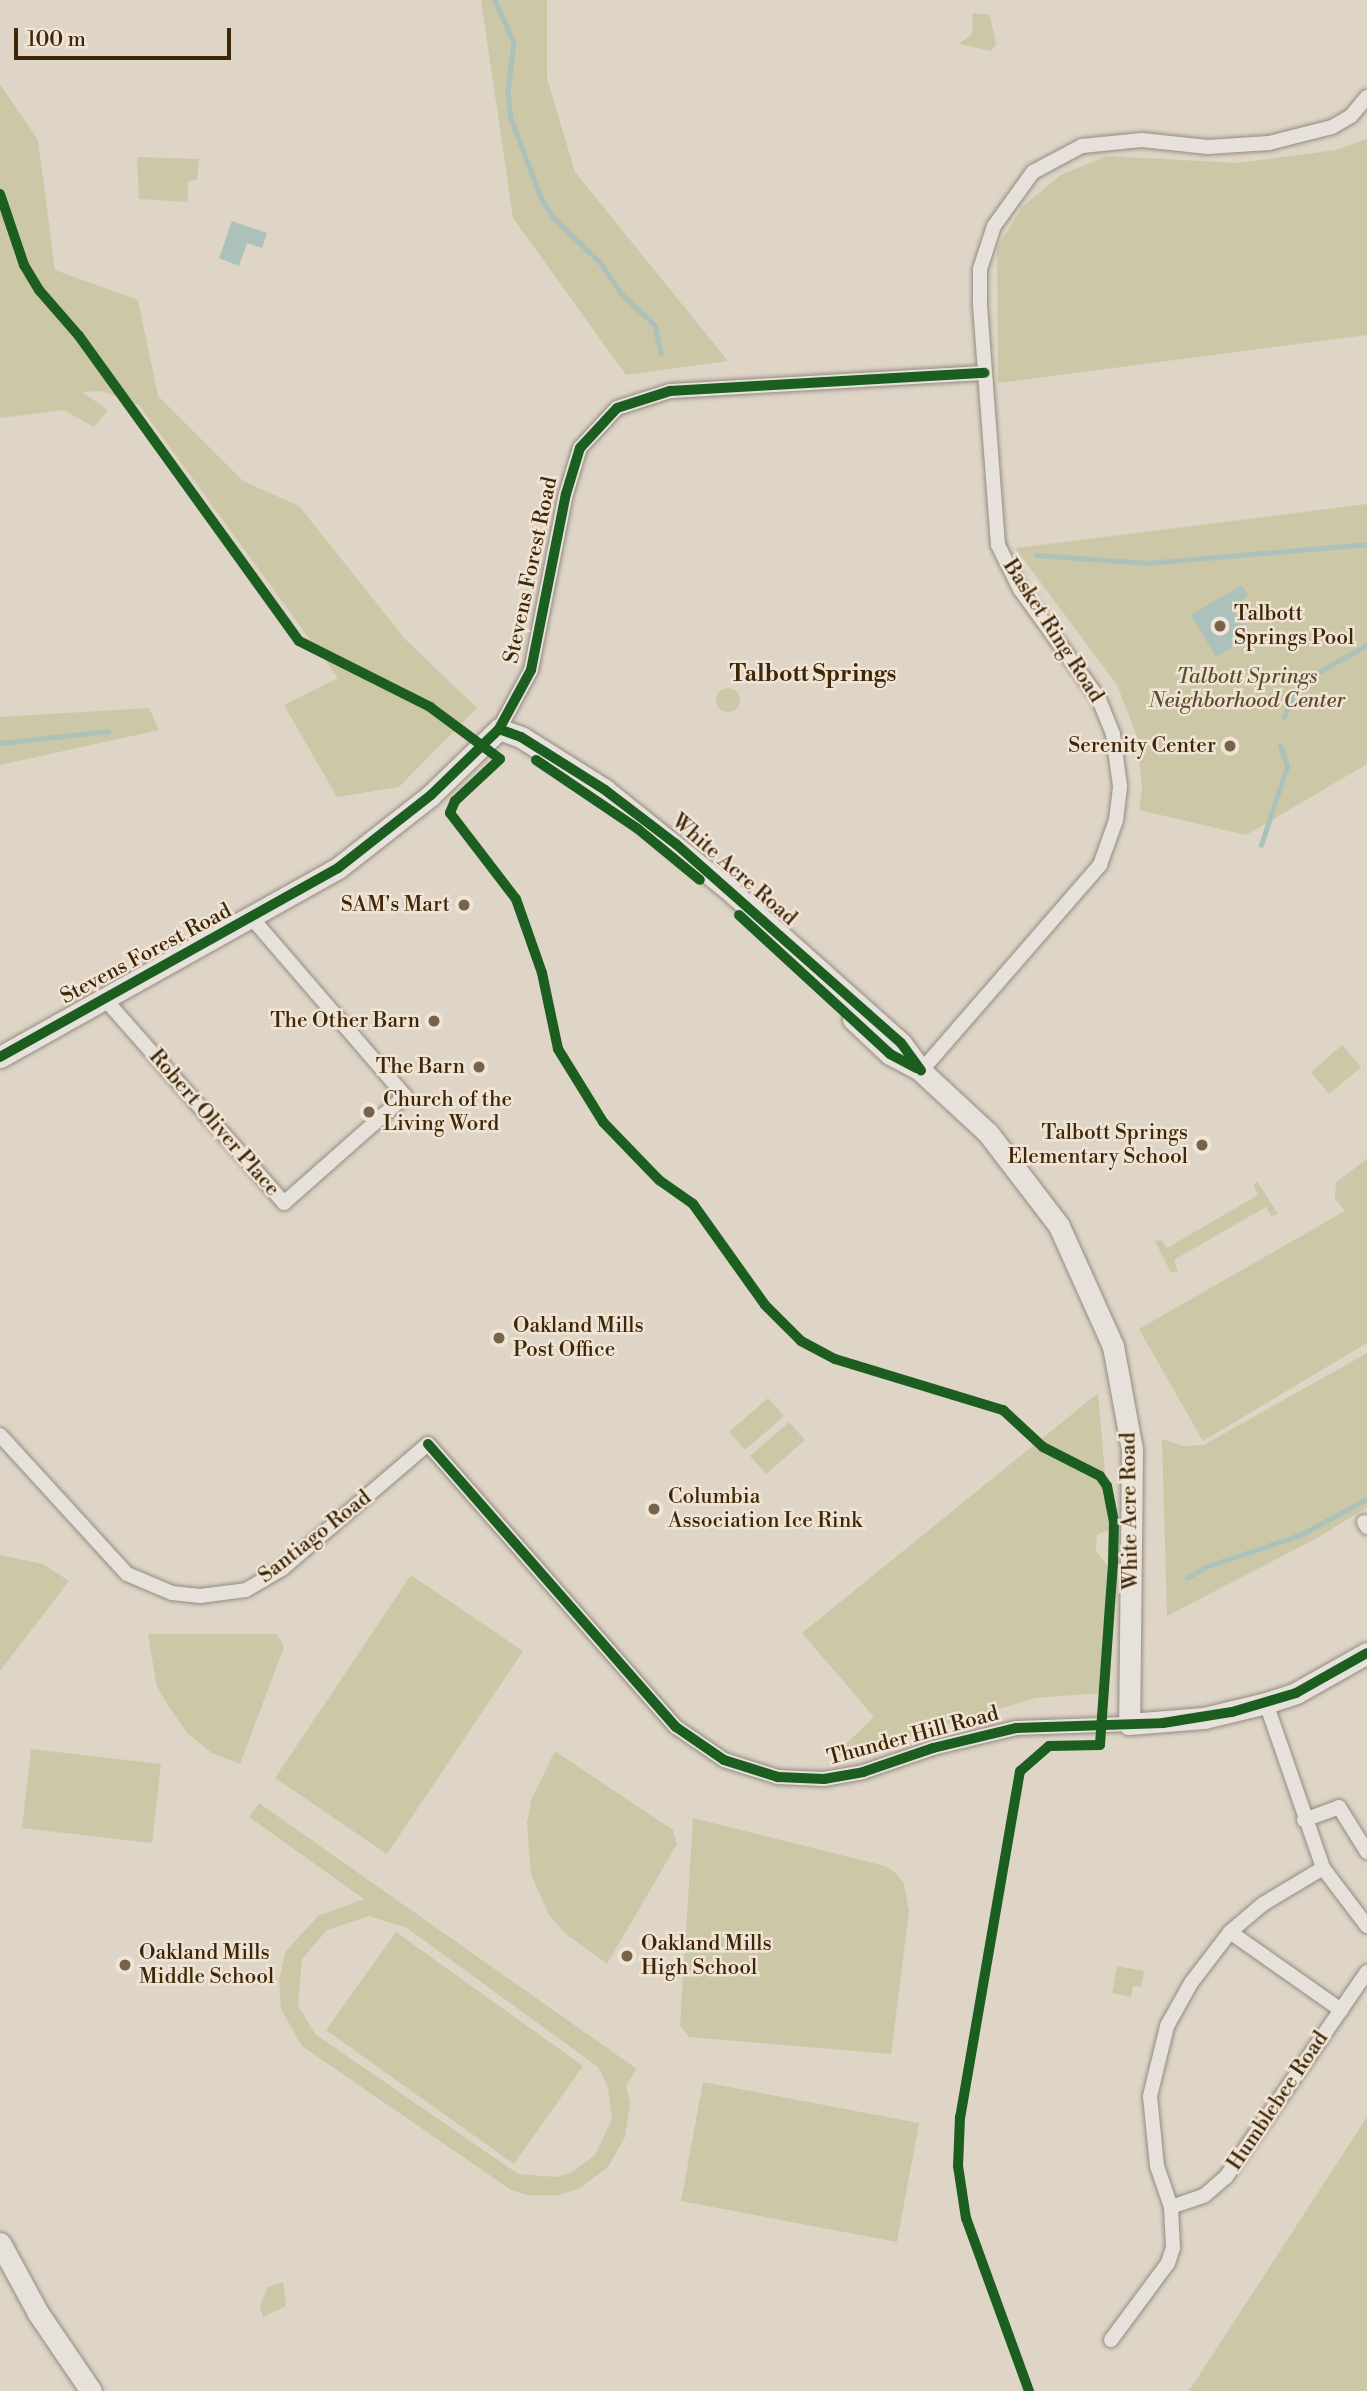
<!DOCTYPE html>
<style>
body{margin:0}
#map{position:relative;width:1367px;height:2391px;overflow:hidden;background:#ded5c7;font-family:"Libre Bodoni",serif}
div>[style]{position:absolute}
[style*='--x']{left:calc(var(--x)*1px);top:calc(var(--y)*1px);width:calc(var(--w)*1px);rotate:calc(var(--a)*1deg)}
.green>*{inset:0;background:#ccc7a7}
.round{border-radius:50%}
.water>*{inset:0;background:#acc1b9}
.stream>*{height:4.5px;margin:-2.25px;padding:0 2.25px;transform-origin:2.25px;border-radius:2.25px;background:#acc1b9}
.roads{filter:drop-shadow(0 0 2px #948c80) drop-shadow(0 0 2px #948c80)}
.street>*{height:14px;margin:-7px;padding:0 7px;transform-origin:7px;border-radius:7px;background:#e6e1da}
.secondary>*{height:21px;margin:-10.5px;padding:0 10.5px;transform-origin:10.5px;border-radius:10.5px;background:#e6e1da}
.cycleway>*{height:10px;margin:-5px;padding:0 5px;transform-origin:5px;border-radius:5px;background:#1b5e20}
.dots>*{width:19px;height:19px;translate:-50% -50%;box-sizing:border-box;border:4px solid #efe4d5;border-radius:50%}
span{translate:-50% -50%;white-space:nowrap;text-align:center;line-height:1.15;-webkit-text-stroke:5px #efe4d5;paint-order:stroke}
.street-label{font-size:21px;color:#3f2607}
.poi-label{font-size:21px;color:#3f2607}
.left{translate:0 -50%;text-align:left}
.right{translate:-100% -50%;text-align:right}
.park-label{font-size:21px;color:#5e4c28;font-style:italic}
.neighbourhood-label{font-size:23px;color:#3f2607;font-weight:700}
.scale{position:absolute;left:14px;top:28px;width:217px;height:32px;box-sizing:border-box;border:4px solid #3f2607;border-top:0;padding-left:9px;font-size:21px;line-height:24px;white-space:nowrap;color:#3f2607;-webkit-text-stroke:5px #efe4d5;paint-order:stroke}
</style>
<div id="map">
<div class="green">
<div style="clip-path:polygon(481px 0,547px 0,547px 78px,575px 172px,728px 361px,626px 375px,513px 218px)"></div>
<div style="clip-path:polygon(973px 13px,990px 15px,996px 44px,991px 51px,959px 44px,972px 34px)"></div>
<div style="clip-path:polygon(0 84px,38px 140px,55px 270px,138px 300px,158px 396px,243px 481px,299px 506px,406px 640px,477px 708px,399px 787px,337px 797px,284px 705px,338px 678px,139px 405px,101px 391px,82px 392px,108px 410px,94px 427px,64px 410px,0 418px)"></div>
<div style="clip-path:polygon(1367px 139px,1367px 335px,998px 383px,997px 248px,1023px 206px,1061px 175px,1106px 156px,1238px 163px,1336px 150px)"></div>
<div style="clip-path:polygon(137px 157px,199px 159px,197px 180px,188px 181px,188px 202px,139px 199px)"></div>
<div style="clip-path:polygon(1367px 504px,1367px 764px,1246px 835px,1139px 810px,1142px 789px,1137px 736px,1117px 685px,1015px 548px)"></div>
<div class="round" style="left:716px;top:688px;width:24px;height:24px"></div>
<div style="clip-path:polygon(149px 708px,159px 730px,0 765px,0 717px)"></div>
<div style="clip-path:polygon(1342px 1045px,1361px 1067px,1329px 1094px,1311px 1072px)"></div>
<div style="clip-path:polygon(1367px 1159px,1367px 1343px,1203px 1441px,1139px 1329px,1345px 1211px,1335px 1199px,1336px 1182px)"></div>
<div style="clip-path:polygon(1257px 1181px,1278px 1214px,1271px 1216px,1266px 1207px,1174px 1260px,1178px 1271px,1171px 1273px,1155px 1241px,1161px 1240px,1167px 1248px,1258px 1195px,1254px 1186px)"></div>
<div style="clip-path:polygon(1367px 1353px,1367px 1507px,1319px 1537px,1167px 1616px,1162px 1439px,1183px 1446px,1204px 1445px)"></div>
<div style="clip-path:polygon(1098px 1393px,1110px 1530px,1097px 1534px,1096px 1551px,1107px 1565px,1101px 1693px,1036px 1698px,831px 1758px,874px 1717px,802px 1633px)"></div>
<div style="clip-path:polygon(768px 1398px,784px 1416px,745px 1450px,729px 1432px)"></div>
<div style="clip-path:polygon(789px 1422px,805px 1440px,766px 1474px,750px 1456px)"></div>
<div style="clip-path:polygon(0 1555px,43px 1564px,69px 1581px,0 1671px)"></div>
<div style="clip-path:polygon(411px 1575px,523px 1651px,387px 1854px,275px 1778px)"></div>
<div style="clip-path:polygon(148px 1634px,277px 1634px,284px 1647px,240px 1764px,212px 1753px,188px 1734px,171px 1710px,157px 1687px)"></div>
<div style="clip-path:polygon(31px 1749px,161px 1764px,152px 1843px,22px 1828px)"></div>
<div style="clip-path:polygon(555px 1751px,673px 1830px,677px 1844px,607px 1964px,566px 1934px,549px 1915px,531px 1874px,527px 1823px,531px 1800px)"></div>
<div style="clip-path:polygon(evenodd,259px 1803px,637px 2069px,626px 2085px,630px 2104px,625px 2137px,608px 2167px,580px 2188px,560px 2195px,527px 2195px,511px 2190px,302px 2046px,281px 2009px,279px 1980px,286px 1951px,318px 1916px,364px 1899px,249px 1817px,259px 1803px,369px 1916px,407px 1928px,598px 2067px,608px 2087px,612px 2119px,595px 2155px,572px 2172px,556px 2177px,518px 2174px,315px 2034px,298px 2005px,302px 1959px,327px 1930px,369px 1916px)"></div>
<div style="clip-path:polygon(693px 1818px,885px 1866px,896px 1873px,904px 1884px,909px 1911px,891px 2054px,689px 2037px,680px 2025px)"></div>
<div style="clip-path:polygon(396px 1932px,583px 2066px,514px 2164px,326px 2030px)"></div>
<div style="clip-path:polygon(1117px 1966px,1144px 1971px,1141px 1987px,1133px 1986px,1131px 1997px,1112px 1993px)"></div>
<div style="clip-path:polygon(703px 2082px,919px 2123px,897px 2242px,681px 2201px)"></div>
<div style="clip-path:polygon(1367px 2117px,1367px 2391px,1189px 2391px)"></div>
<div style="clip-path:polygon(283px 2282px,286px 2306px,263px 2317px,260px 2306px,268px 2287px)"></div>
</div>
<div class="water">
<div style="clip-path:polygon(232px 221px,267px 233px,262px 248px,247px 243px,239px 266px,219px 258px)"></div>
<div style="clip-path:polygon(1242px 585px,1248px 595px,1232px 609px,1249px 637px,1216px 657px,1191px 615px)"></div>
</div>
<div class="stream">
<div style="--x:495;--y:0;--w:47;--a:66.2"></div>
<div style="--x:514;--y:43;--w:48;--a:97.1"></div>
<div style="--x:508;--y:91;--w:27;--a:84"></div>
<div style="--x:511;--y:118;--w:88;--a:69.3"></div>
<div style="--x:542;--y:200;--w:23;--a:56"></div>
<div style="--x:555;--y:219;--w:62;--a:43.7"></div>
<div style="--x:600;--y:262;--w:37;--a:56"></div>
<div style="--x:621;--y:293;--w:47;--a:43.3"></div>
<div style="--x:655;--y:325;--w:29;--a:78"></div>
<div style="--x:1036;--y:555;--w:111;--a:4.1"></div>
<div style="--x:1147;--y:563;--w:221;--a:-4.9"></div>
<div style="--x:1284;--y:717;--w:26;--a:-67"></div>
<div style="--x:1294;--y:693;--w:24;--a:-45"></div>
<div style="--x:1311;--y:676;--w:64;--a:-29"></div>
<div style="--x:0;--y:743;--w:109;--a:-6.3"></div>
<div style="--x:1261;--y:845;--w:83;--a:-71.8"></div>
<div style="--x:1287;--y:766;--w:21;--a:-109"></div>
<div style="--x:1187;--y:1578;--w:21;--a:-31"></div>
<div style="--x:1205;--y:1567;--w:100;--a:-18.6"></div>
<div style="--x:1300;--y:1535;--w:76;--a:-28.2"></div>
</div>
<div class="roads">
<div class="street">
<div style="--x:499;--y:729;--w:67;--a:-61.5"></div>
<div style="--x:531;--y:670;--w:179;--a:-78.8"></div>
<div style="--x:566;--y:494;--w:48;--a:-73.1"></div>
<div style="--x:580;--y:448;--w:54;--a:-47.2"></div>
<div style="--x:617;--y:408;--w:56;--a:-17.8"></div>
<div style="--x:670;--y:391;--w:315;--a:-3.3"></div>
<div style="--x:104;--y:998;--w:273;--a:48.7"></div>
<div style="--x:284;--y:1203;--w:162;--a:-41.5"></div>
<div style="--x:405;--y:1096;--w:235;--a:-130.7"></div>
<div style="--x:921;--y:1071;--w:273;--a:-49"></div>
<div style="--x:1100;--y:865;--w:48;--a:-70.4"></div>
<div style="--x:1116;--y:820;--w:34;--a:-83"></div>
<div style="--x:1120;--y:786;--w:52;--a:-97.7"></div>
<div style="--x:1113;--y:734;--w:38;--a:-112"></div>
<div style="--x:1099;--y:699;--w:135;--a:-125.7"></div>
<div style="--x:1020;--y:589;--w:49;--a:-116.6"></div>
<div style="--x:998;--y:545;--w:243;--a:-94.3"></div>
<div style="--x:980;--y:303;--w:34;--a:-90"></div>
<div style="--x:980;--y:269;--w:45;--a:-72"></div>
<div style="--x:994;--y:226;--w:67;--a:-54.2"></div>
<div style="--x:1033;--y:172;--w:55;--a:-28"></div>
<div style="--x:1082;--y:146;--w:60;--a:-5.7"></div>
<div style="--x:1142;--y:140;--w:66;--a:6.1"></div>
<div style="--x:1208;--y:147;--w:61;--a:-3.8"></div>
<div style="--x:1269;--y:143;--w:65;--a:-14.3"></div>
<div style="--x:1332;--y:127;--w:22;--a:-30"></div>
<div style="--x:1351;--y:116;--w:25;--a:-50"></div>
<div style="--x:0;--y:1435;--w:188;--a:47.6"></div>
<div style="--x:127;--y:1574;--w:49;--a:22.9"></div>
<div style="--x:172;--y:1593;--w:28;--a:6"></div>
<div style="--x:200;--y:1596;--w:46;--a:-7.4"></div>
<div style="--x:246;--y:1590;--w:42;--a:-30.3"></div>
<div style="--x:282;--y:1569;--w:192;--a:-40.6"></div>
<div style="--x:428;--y:1444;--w:376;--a:48.8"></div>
<div style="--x:676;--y:1727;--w:58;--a:34.5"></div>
<div style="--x:724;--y:1760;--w:57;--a:17.5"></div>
<div style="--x:778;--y:1777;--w:46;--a:2.5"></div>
<div style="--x:824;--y:1779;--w:40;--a:-10"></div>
<div style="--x:863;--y:1772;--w:74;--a:-18.9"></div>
<div style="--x:933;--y:1748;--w:85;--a:-13.5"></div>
<div style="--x:1016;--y:1728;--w:113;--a:-2"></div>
<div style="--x:1364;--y:1522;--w:6;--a:59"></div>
<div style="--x:1266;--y:1703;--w:175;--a:70.9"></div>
<div style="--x:1323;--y:1868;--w:73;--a:52.8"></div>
<div style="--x:1304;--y:1820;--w:37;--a:-20"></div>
<div style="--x:1339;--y:1807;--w:53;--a:58.1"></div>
<div style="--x:1230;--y:1932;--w:136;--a:35.1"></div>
<div style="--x:1171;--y:2207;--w:36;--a:-19"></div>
<div style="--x:1205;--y:2195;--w:28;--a:-41"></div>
<div style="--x:1226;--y:2177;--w:249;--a:-55.5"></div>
<div style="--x:1111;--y:2340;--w:96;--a:-53.5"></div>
<div style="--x:1168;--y:2263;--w:16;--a:-72"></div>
<div style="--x:1173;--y:2248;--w:41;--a:-92.8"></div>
<div style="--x:1171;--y:2207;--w:43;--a:-108.9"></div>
<div style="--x:1157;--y:2166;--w:70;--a:-95.7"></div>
<div style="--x:1150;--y:2096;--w:72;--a:-76.3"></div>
<div style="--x:1167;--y:2026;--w:49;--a:-60.8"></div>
<div style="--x:1191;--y:1983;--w:64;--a:-52.6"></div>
<div style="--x:1230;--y:1932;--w:43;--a:-40.3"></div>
<div style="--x:1263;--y:1904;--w:70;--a:-31"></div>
</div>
<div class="secondary">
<div style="--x:499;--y:729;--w:23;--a:20"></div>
<div style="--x:521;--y:737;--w:99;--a:32.2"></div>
<div style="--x:605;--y:790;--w:156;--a:38.8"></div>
<div style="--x:727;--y:888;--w:233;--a:41.7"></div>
<div style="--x:901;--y:1043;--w:34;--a:54"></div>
<div style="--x:921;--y:1071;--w:91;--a:42.8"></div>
<div style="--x:988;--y:1133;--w:117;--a:52.6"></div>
<div style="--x:1059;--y:1226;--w:132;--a:65.8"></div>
<div style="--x:1113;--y:1346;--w:106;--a:79.6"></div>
<div style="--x:1132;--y:1450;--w:274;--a:90.6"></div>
<div style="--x:1129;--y:1724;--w:75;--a:-4.6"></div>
<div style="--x:1204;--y:1718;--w:64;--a:-13.6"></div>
<div style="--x:1266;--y:1703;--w:32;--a:-18"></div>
<div style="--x:1296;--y:1693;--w:81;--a:-29.4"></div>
<div style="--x:853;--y:1019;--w:51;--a:43.4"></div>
<div style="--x:890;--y:1054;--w:30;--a:28"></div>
<div style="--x:0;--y:1057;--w:387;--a:-29.2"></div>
<div style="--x:338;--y:868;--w:118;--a:-38.1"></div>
<div style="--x:431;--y:795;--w:95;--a:-44.1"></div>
<div style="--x:0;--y:2243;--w:80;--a:61.5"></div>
<div style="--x:38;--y:2313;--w:94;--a:55.8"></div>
</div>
</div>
<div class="cycleway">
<div style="--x:0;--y:194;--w:75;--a:71.3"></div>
<div style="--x:24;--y:265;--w:29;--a:59"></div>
<div style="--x:39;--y:290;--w:61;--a:49"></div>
<div style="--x:79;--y:336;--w:376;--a:54.2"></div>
<div style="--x:299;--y:641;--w:147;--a:26.7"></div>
<div style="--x:430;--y:707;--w:87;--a:36.6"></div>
<div style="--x:500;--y:759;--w:62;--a:137"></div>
<div style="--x:455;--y:801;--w:13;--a:113"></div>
<div style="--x:450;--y:813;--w:108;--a:52.5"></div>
<div style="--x:516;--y:899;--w:78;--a:70.6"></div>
<div style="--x:542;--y:973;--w:78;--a:78.1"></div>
<div style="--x:558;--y:1049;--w:86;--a:58.3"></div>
<div style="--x:603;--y:1122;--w:81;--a:46"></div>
<div style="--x:659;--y:1180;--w:42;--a:35.2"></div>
<div style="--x:693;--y:1204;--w:124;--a:54.5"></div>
<div style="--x:765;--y:1305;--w:51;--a:45"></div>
<div style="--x:801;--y:1341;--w:38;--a:28"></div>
<div style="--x:835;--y:1359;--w:176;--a:16.9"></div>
<div style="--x:1003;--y:1410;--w:54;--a:42.8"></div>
<div style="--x:1043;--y:1447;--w:64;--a:27"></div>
<div style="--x:1100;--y:1476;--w:12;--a:55"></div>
<div style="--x:1107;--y:1486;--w:37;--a:79"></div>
<div style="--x:1114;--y:1522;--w:41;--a:91.4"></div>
<div style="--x:1113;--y:1563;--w:182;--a:94.1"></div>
<div style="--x:1100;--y:1745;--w:51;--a:178.9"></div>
<div style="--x:1049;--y:1746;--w:38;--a:139"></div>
<div style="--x:1020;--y:1771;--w:351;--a:99.8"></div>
<div style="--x:960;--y:2117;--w:49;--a:92.3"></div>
<div style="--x:958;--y:2166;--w:53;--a:81.3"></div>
<div style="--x:966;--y:2218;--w:184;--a:70"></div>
<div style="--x:499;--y:729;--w:23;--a:20"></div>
<div style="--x:521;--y:737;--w:99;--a:32.2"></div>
<div style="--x:605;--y:790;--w:89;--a:37.3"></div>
<div style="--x:676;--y:844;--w:300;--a:41.5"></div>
<div style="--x:901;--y:1043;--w:34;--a:54"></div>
<div style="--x:536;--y:760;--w:123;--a:34.1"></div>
<div style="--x:638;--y:829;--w:80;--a:39.4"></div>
<div style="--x:739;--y:915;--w:205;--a:42.6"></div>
<div style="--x:890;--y:1054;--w:30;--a:28"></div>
<div style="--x:0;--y:1057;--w:387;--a:-29.2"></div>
<div style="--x:338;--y:868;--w:118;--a:-38.1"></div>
<div style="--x:431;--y:795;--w:95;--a:-44.1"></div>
<div style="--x:499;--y:729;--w:67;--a:-61.5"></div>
<div style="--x:531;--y:670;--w:179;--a:-78.8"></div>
<div style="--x:566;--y:494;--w:48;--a:-73.1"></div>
<div style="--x:580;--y:448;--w:54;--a:-47.2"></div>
<div style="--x:617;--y:408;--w:56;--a:-17.8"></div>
<div style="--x:670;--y:391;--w:315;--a:-3.3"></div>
<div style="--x:428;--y:1444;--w:376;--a:48.8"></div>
<div style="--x:676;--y:1727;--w:58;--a:34.5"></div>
<div style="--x:724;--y:1760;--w:57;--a:17.5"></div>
<div style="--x:778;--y:1777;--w:46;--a:2.5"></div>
<div style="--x:824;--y:1779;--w:40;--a:-10"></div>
<div style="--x:863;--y:1772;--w:74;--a:-18.9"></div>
<div style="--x:933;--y:1748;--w:85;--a:-13.5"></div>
<div style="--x:1016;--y:1728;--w:147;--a:-1.9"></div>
<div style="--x:1163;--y:1723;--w:70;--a:-9.1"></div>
<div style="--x:1232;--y:1712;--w:67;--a:-16.5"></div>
<div style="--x:1296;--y:1693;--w:81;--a:-29.4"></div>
</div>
<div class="dots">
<div style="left:1220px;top:626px;background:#77634a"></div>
<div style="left:1230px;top:746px;background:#77634a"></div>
<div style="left:464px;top:905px;background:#77634a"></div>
<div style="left:434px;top:1021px;background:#77634a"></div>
<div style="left:479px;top:1067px;background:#77634a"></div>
<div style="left:369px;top:1112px;background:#77634a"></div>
<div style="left:1202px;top:1145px;background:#77634a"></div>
<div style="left:499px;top:1338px;background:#77634a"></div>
<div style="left:654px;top:1509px;background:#77634a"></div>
<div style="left:627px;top:1956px;background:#77634a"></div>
<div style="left:125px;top:1965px;background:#77634a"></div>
</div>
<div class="street-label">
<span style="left:531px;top:570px;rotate:-78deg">Stevens Forest Road</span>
<span style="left:1053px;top:631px;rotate:57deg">Basket Ring Road</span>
<span style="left:734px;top:870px;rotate:41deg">White Acre Road</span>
<span style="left:146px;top:954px;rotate:-28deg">Stevens Forest Road</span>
<span style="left:214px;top:1123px;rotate:49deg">Robert Oliver Place</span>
<span style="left:1130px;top:1511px;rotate:-91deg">White Acre Road</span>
<span style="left:315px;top:1537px;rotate:-38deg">Santiago Road</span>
<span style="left:913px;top:1736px;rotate:-15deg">Thunder Hill Road</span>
<span style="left:1278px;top:2101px;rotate:-56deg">Humblebee Road</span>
</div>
<div class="poi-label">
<span class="left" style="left:1234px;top:626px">Talbott<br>Springs Pool</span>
<span class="right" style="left:1216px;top:746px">Serenity Center</span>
<span class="right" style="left:450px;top:905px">SAM's Mart</span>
<span class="right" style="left:420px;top:1021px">The Other Barn</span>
<span class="right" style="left:465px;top:1067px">The Barn</span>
<span class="left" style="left:383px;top:1112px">Church of the<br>Living Word</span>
<span class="right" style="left:1188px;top:1145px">Talbott Springs<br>Elementary School</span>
<span class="left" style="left:513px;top:1338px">Oakland Mills<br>Post Office</span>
<span class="left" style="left:668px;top:1509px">Columbia<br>Association Ice Rink</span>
<span class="left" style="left:641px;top:1956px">Oakland Mills<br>High School</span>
<span class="left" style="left:139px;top:1965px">Oakland Mills<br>Middle School</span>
</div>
<div class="park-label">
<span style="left:1247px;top:689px">Talbott Springs<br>Neighborhood Center</span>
</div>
<div class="neighbourhood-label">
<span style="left:813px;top:674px">Talbott Springs</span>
</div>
<div class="scale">100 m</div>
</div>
